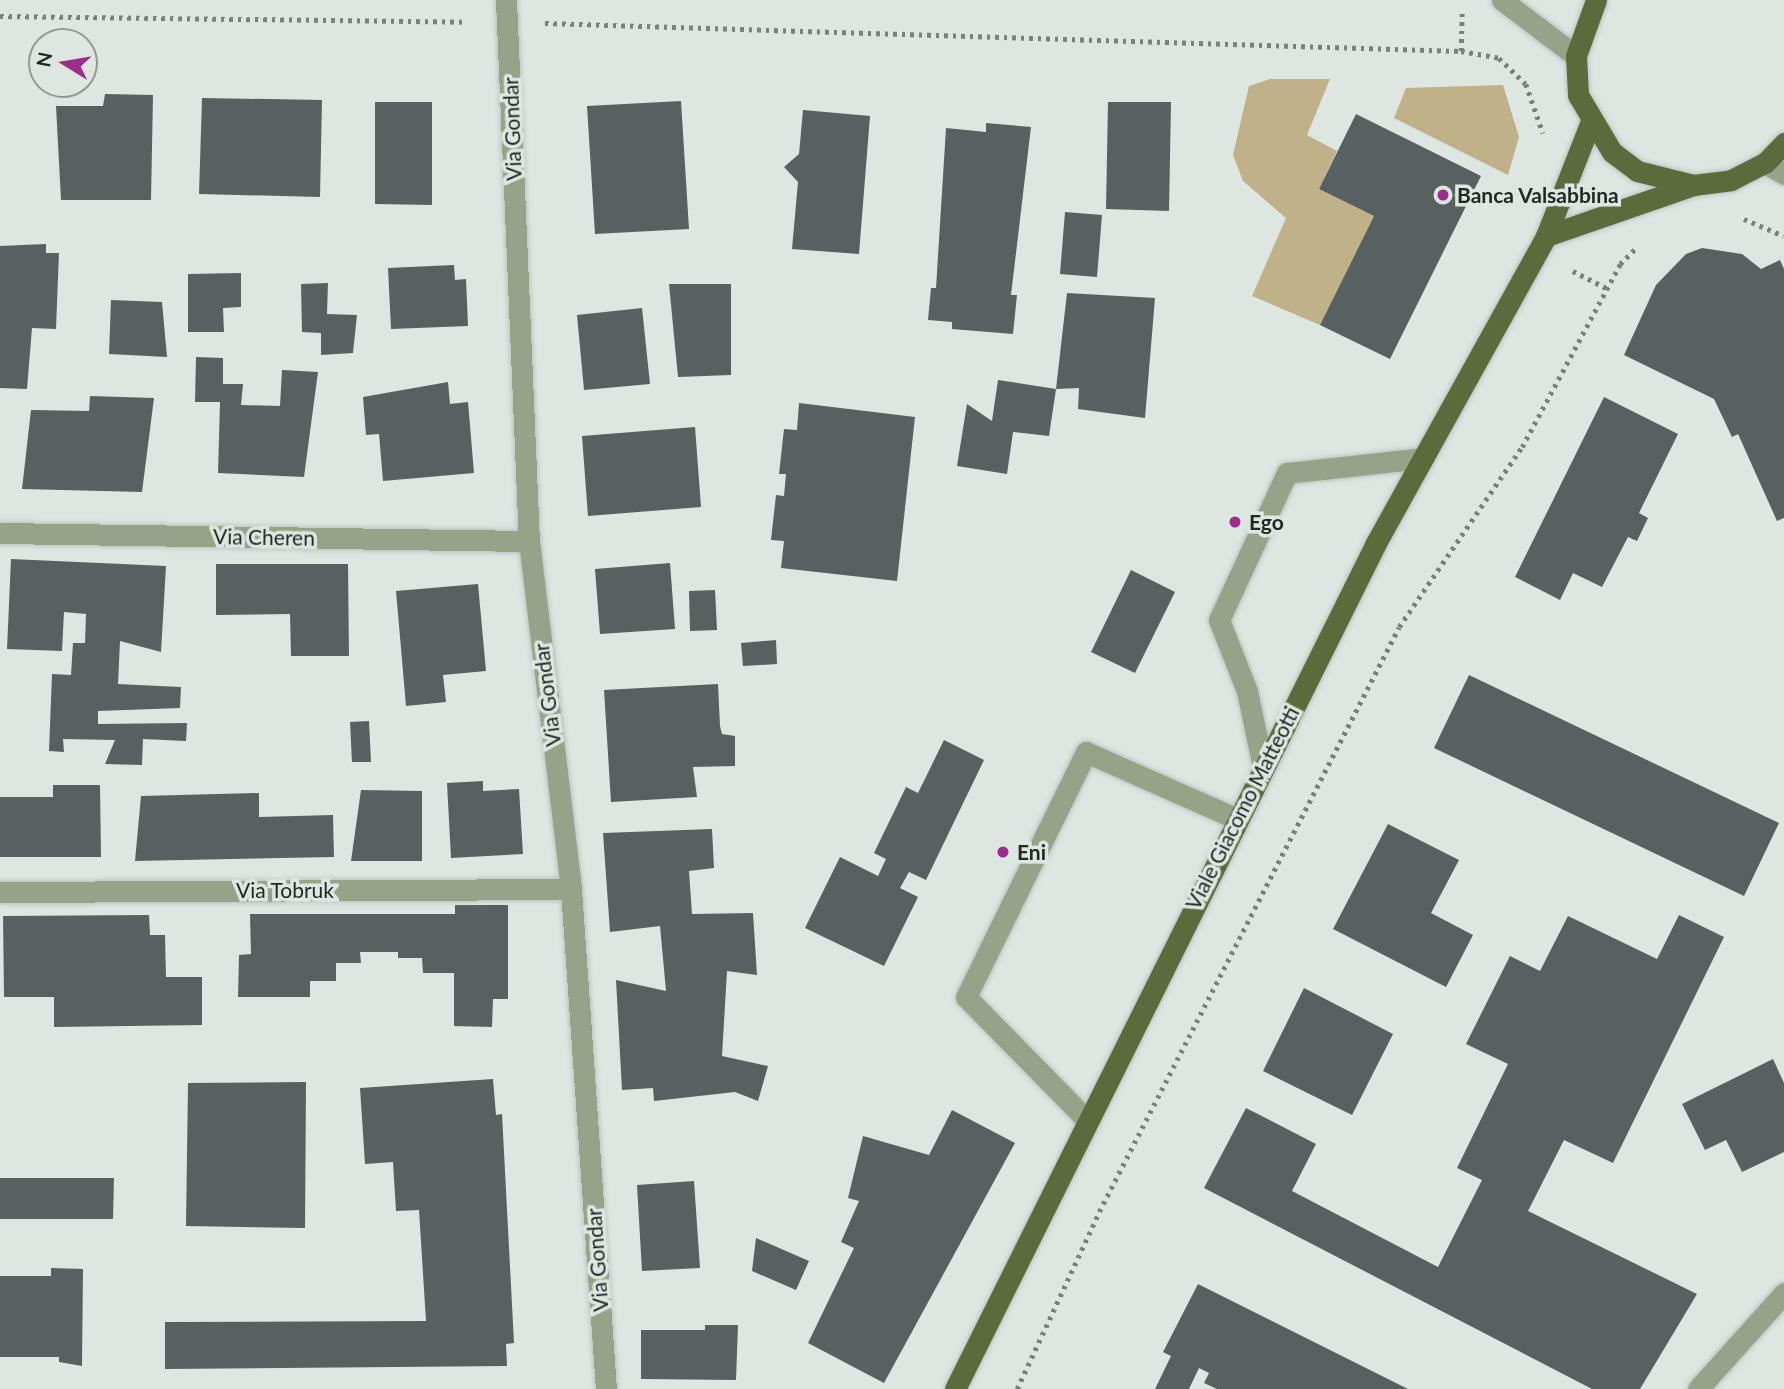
<!DOCTYPE html>
<style>
body{margin:0}
#map{position:relative;width:1784px;height:1389px;overflow:hidden;background:#dde6e1;font-family:Lato,sans-serif}
div>[style]{position:absolute}
[style*='--x']{left:calc(var(--x)*1px);top:calc(var(--y)*1px);width:calc(var(--w)*1px);rotate:calc(var(--a)*1deg)}
.green>*{inset:0;background:#c0b188}
.building>*{inset:0;background:#586161}
.path>*{height:4.5px;margin-top:-2.25px;transform-origin:0;background:repeating-linear-gradient(90deg,#7a807c 0 3.5px,transparent 0 8.5px)}
.roads{filter:drop-shadow(0 0 2px #bcc4bf) drop-shadow(0 0 2px #bcc4bf)}
.minor>*{height:21px;margin:-10.5px;padding:0 10.5px;transform-origin:10.5px;border-radius:10.5px;background:#98a288}
.major>*{height:21px;margin:-10.5px;padding:0 10.5px;transform-origin:10.5px;border-radius:10.5px;background:#5a6c3c}
.dots>*{width:19px;height:19px;translate:-50% -50%;box-sizing:border-box;border:4px solid #dde6e1;border-radius:50%}
span{translate:-50% -50%;white-space:nowrap;text-align:center;line-height:1.15;-webkit-text-stroke:7px #dde6e1;paint-order:stroke}
.street-label{font-size:21px;color:#242725}
.poi-label{font-size:21px;color:#242725;font-weight:700}
.left{translate:0 -50%;text-align:left}
.north{position:absolute;left:28px;top:28px;width:70px;height:70px;box-sizing:border-box;background:#dde6e1;border:2px solid #939a96;border-radius:50%;rotate:281deg;font-size:19px;font-weight:700;line-height:28px;text-align:center;color:#242725}
.north::after{content:'';display:block;margin:auto;width:24px;height:32px;background:#9c2d8d;clip-path:polygon(50% 0,100% 100%,50% 72%,0 100%)}
</style>
<div id="map">
<div class="green">
<div style="clip-path:polygon(1270px 79px,1330px 79px,1307px 135px,1337px 151px,1319px 189px,1374px 216px,1320px 325px,1252px 296px,1286px 218px,1243px 181px,1233px 155px,1249px 86px)"></div>
<div style="clip-path:polygon(1503px 85px,1519px 137px,1508px 175px,1394px 118px,1406px 88px)"></div>
</div>
<div class="building">
<div style="clip-path:polygon(105px 94px,153px 95px,151px 200px,61px 200px,56px 106px,103px 106px)"></div>
<div style="clip-path:polygon(202px 98px,322px 100px,320px 197px,199px 194px)"></div>
<div style="clip-path:polygon(681px 101px,689px 229px,595px 234px,587px 106px)"></div>
<div style="clip-path:polygon(375px 102px,432px 102px,432px 205px,375px 204px)"></div>
<div style="clip-path:polygon(1108px 102px,1171px 102px,1169px 211px,1106px 209px)"></div>
<div style="clip-path:polygon(803px 110px,870px 116px,859px 254px,792px 249px,798px 182px,784px 167px,799px 154px)"></div>
<div style="clip-path:polygon(1356px 114px,1481px 176px,1390px 359px,1320px 325px,1374px 216px,1319px 189px)"></div>
<div style="clip-path:polygon(986px 123px,1031px 127px,1011px 295px,1017px 295px,1013px 334px,952px 329px,952px 322px,928px 320px,931px 288px,936px 288px,946px 128px,986px 132px)"></div>
<div style="clip-path:polygon(1065px 212px,1102px 215px,1097px 277px,1060px 274px)"></div>
<div style="clip-path:polygon(46px 244px,46px 253px,59px 253px,56px 329px,32px 328px,27px 389px,0 388px,0 246px)"></div>
<div style="clip-path:polygon(1702px 248px,1742px 254px,1761px 269px,1780px 260px,1784px 269px,1784px 518px,1777px 521px,1738px 434px,1732px 437px,1714px 399px,1624px 355px,1656px 285px,1686px 254px)"></div>
<div style="clip-path:polygon(454px 265px,455px 280px,466px 279px,468px 326px,391px 329px,388px 268px)"></div>
<div style="clip-path:polygon(241px 273px,241px 307px,223px 308px,224px 332px,188px 332px,188px 274px)"></div>
<div style="clip-path:polygon(328px 283px,327px 314px,357px 315px,353px 353px,321px 355px,321px 333px,302px 332px,301px 284px)"></div>
<div style="clip-path:polygon(669px 284px,731px 284px,731px 375px,678px 377px)"></div>
<div style="clip-path:polygon(1067px 293px,1155px 298px,1145px 418px,1078px 409px,1079px 388px,1056px 389px)"></div>
<div style="clip-path:polygon(111px 300px,162px 302px,167px 357px,109px 354px)"></div>
<div style="clip-path:polygon(642px 308px,650px 384px,584px 390px,577px 315px)"></div>
<div style="clip-path:polygon(196px 357px,223px 358px,223px 384px,243px 384px,241px 405px,280px 406px,282px 370px,318px 372px,304px 477px,218px 473px,220px 402px,195px 402px)"></div>
<div style="clip-path:polygon(998px 380px,1056px 389px,1049px 436px,1013px 432px,1007px 474px,957px 466px,967px 404px,992px 421px)"></div>
<div style="clip-path:polygon(448px 382px,450px 404px,468px 402px,474px 473px,383px 481px,379px 434px,366px 435px,363px 397px)"></div>
<div style="clip-path:polygon(90px 396px,154px 398px,142px 492px,22px 489px,31px 410px,89px 411px)"></div>
<div style="clip-path:polygon(1604px 397px,1678px 434px,1639px 513px,1648px 518px,1637px 541px,1628px 537px,1602px 587px,1573px 573px,1560px 600px,1515px 577px)"></div>
<div style="clip-path:polygon(799px 403px,915px 417px,897px 581px,781px 568px,784px 541px,771px 540px,776px 495px,784px 496px,786px 474px,779px 474px,784px 429px,797px 430px)"></div>
<div style="clip-path:polygon(695px 427px,701px 507px,588px 516px,582px 436px)"></div>
<div style="clip-path:polygon(11px 559px,166px 566px,161px 652px,120px 641px,118px 684px,181px 687px,180px 708px,98px 711px,98px 724px,187px 723px,186px 741px,143px 739px,142px 765px,105px 764px,115px 740px,63px 739px,64px 752px,49px 751px,52px 674px,71px 675px,73px 643px,85px 643px,86px 614px,64px 612px,62px 651px,7px 649px)"></div>
<div style="clip-path:polygon(670px 563px,675px 629px,600px 634px,595px 569px)"></div>
<div style="clip-path:polygon(216px 564px,348px 564px,349px 656px,291px 656px,290px 614px,216px 615px)"></div>
<div style="clip-path:polygon(1131px 570px,1175px 592px,1135px 673px,1091px 652px)"></div>
<div style="clip-path:polygon(478px 584px,486px 671px,443px 675px,446px 702px,406px 706px,396px 591px)"></div>
<div style="clip-path:polygon(715px 590px,717px 630px,690px 631px,689px 591px)"></div>
<div style="clip-path:polygon(776px 640px,777px 664px,743px 666px,741px 643px)"></div>
<div style="clip-path:polygon(1469px 675px,1779px 823px,1744px 896px,1434px 748px)"></div>
<div style="clip-path:polygon(718px 684px,720px 726px,722px 734px,735px 736px,735px 766px,693px 767px,697px 797px,611px 802px,604px 690px)"></div>
<div style="clip-path:polygon(369px 721px,371px 762px,352px 762px,350px 722px)"></div>
<div style="clip-path:polygon(944px 740px,984px 760px,926px 880px,909px 872px,900px 888px,918px 897px,884px 966px,805px 928px,840px 857px,878px 876px,886px 859px,874px 853px,906px 787px,918px 793px)"></div>
<div style="clip-path:polygon(483px 781px,483px 791px,519px 789px,523px 854px,451px 858px,447px 783px)"></div>
<div style="clip-path:polygon(53px 785px,100px 785px,101px 857px,0 857px,0 797px,53px 797px)"></div>
<div style="clip-path:polygon(361px 790px,422px 791px,422px 861px,351px 861px)"></div>
<div style="clip-path:polygon(259px 793px,259px 817px,333px 815px,334px 857px,135px 861px,141px 796px)"></div>
<div style="clip-path:polygon(1388px 824px,1459px 860px,1431px 913px,1473px 935px,1446px 987px,1333px 929px)"></div>
<div style="clip-path:polygon(712px 829px,714px 868px,689px 871px,692px 914px,753px 913px,757px 975px,727px 971px,722px 1056px,768px 1066px,758px 1101px,735px 1092px,654px 1101px,653px 1088px,622px 1090px,616px 980px,666px 991px,660px 926px,610px 932px,603px 833px)"></div>
<div style="clip-path:polygon(455px 905px,508px 905px,508px 999px,493px 999px,492px 1027px,454px 1026px,454px 973px,423px 973px,422px 958px,398px 958px,398px 952px,360px 952px,361px 963px,336px 963px,336px 981px,310px 981px,310px 997px,238px 997px,239px 955px,251px 954px,250px 914px,455px 914px)"></div>
<div style="clip-path:polygon(149px 915px,150px 935px,165px 935px,166px 977px,202px 977px,202px 1025px,54px 1027px,54px 997px,4px 997px,3px 916px)"></div>
<div style="clip-path:polygon(1679px 915px,1724px 937px,1613px 1163px,1564px 1140px,1528px 1211px,1697px 1294px,1640px 1389px,1592px 1389px,1204px 1188px,1246px 1108px,1316px 1144px,1292px 1191px,1438px 1267px,1482px 1180px,1457px 1168px,1508px 1064px,1466px 1044px,1510px 956px,1540px 971px,1568px 916px,1657px 959px)"></div>
<div style="clip-path:polygon(1304px 988px,1393px 1034px,1352px 1115px,1263px 1071px)"></div>
<div style="clip-path:polygon(1773px 1059px,1784px 1083px,1784px 1152px,1742px 1172px,1726px 1140px,1705px 1150px,1682px 1104px)"></div>
<div style="clip-path:polygon(493px 1079px,496px 1115px,502px 1114px,514px 1343px,506px 1344px,507px 1366px,165px 1369px,165px 1322px,426px 1321px,419px 1210px,396px 1211px,393px 1162px,365px 1164px,360px 1088px)"></div>
<div style="clip-path:polygon(306px 1082px,305px 1228px,186px 1226px,188px 1083px)"></div>
<div style="clip-path:polygon(952px 1110px,1015px 1143px,884px 1383px,808px 1343px,854px 1248px,841px 1242px,859px 1201px,848px 1198px,863px 1136px,929px 1155px)"></div>
<div style="clip-path:polygon(0 1178px,114px 1178px,113px 1219px,0 1219px)"></div>
<div style="clip-path:polygon(694px 1181px,700px 1268px,642px 1271px,637px 1185px)"></div>
<div style="clip-path:polygon(756px 1238px,809px 1261px,796px 1290px,752px 1271px)"></div>
<div style="clip-path:polygon(51px 1268px,83px 1269px,82px 1366px,59px 1362px,59px 1357px,0 1357px,0 1276px,51px 1276px)"></div>
<div style="clip-path:polygon(1198px 1284px,1408px 1389px,1217px 1389px,1204px 1383px,1209px 1373px,1199px 1368px,1189px 1389px,1155px 1389px,1171px 1356px,1163px 1352px)"></div>
<div style="clip-path:polygon(705px 1325px,738px 1325px,736px 1380px,641px 1379px,641px 1330px,705px 1330px)"></div>
</div>
<div class="path">
<div style="--x:0;--y:16;--w:466;--a:0.7"></div>
<div style="--x:545;--y:23;--w:916;--a:1.75"></div>
<div style="--x:1461;--y:51;--w:39;--a:10"></div>
<div style="--x:1499;--y:58;--w:37;--a:44"></div>
<div style="--x:1526;--y:84;--w:52;--a:70.9"></div>
<div style="--x:1461;--y:51;--w:41;--a:-88.6"></div>
<div style="--x:1744;--y:219;--w:43;--a:23"></div>
<div style="--x:1573;--y:271;--w:38;--a:27"></div>
<div style="--x:1017;--y:1389;--w:204;--a:-65.1"></div>
<div style="--x:1103;--y:1204;--w:648;--a:-62.84"></div>
<div style="--x:1399;--y:627;--w:218;--a:-55.7"></div>
<div style="--x:1522;--y:447;--w:208;--a:-61.8"></div>
<div style="--x:1620;--y:264;--w:21;--a:-45"></div>
</div>
<div class="roads">
<div class="minor">
<div style="--x:506;--y:0;--w:541;--a:87.57"></div>
<div style="--x:529;--y:541;--w:351;--a:83.1"></div>
<div style="--x:571;--y:889;--w:501;--a:86"></div>
<div style="--x:1502;--y:0;--w:93;--a:37.1"></div>
<div style="--x:1765;--y:163;--w:22;--a:30"></div>
<div style="--x:0;--y:533;--w:529;--a:0.87"></div>
<div style="--x:1263;--y:767;--w:78;--a:-101.9"></div>
<div style="--x:1247;--y:691;--w:76;--a:-111.5"></div>
<div style="--x:1219;--y:620;--w:162;--a:-65.2"></div>
<div style="--x:1287;--y:473;--w:137;--a:-6.3"></div>
<div style="--x:0;--y:892;--w:571;--a:-0.3"></div>
<div style="--x:1086;--y:1119;--w:171;--a:-134.5"></div>
<div style="--x:966;--y:997;--w:273;--a:-63.9"></div>
<div style="--x:1086;--y:752;--w:165;--a:23.9"></div>
<div style="--x:1698;--y:1389;--w:129;--a:-48.1"></div>
</div>
<div class="major">
<div style="--x:1596;--y:0;--w:59;--a:109.7"></div>
<div style="--x:1576;--y:56;--w:39;--a:87"></div>
<div style="--x:1578;--y:95;--w:66;--a:59.2"></div>
<div style="--x:1612;--y:152;--w:31;--a:37"></div>
<div style="--x:1637;--y:171;--w:58;--a:14"></div>
<div style="--x:1693;--y:185;--w:38;--a:-7"></div>
<div style="--x:1731;--y:180;--w:38;--a:-27"></div>
<div style="--x:1765;--y:163;--w:28;--a:-46"></div>
<div style="--x:1546;--y:236;--w:156;--a:-19.1"></div>
<div style="--x:955;--y:1389;--w:945;--a:-63.54"></div>
<div style="--x:1376;--y:543;--w:351;--a:-61"></div>
<div style="--x:1546;--y:236;--w:120;--a:-68.6"></div>
</div>
</div>
<div class="dots">
<div style="left:1443px;top:195px;background:#9c2d8d"></div>
<div style="left:1235px;top:522px;background:#9c2d8d"></div>
<div style="left:1003px;top:852px;background:#9c2d8d"></div>
</div>
<div class="street-label">
<span style="left:512px;top:129px;rotate:-92deg">Via Gondar</span>
<span style="left:264px;top:537px;rotate:1deg">Via Cheren</span>
<span style="left:547px;top:695px;rotate:-97deg">Via Gondar</span>
<span style="left:1242px;top:808px;rotate:-63deg">Viale Giacomo Matteotti</span>
<span style="left:285px;top:890px">Via Tobruk</span>
<span style="left:597px;top:1260px;rotate:-94deg">Via Gondar</span>
</div>
<div class="poi-label">
<span class="left" style="left:1457px;top:195px">Banca Valsabbina</span>
<span class="left" style="left:1249px;top:522px">Ego</span>
<span class="left" style="left:1017px;top:852px">Eni</span>
</div>
<div class="north">N</div>
</div>
